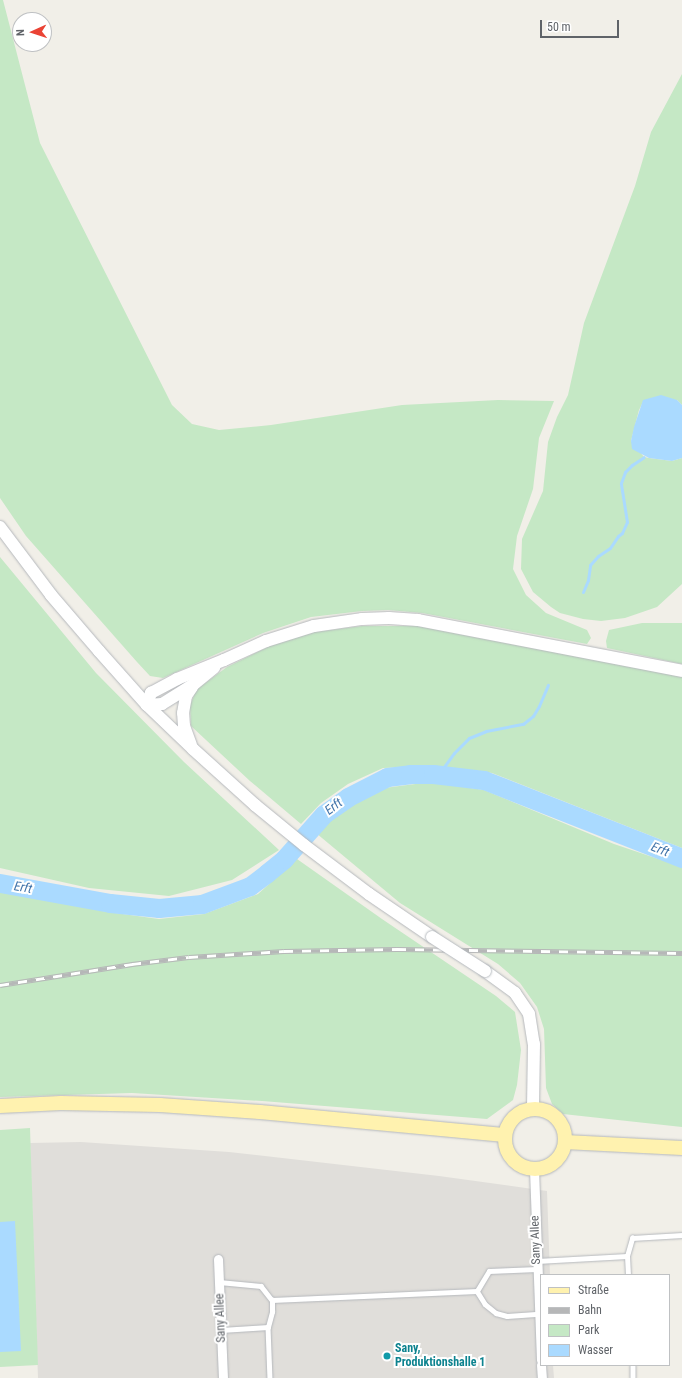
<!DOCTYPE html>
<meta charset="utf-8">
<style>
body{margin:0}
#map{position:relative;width:682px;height:1378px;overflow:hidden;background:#f1efe8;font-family:"Roboto Condensed",sans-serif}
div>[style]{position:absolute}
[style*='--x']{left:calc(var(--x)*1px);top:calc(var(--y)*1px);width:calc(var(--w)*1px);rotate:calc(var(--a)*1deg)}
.industrial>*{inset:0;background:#e0deda}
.green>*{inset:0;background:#c5e8c5}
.water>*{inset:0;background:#aadaff}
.stream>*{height:3px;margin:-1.5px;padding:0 1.5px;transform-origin:1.5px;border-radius:1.5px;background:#aadaff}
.river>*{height:19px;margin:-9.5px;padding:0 9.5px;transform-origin:9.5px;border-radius:9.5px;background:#aadaff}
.roads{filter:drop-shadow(0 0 1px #b5b8bc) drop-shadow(0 0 1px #b5b8bc)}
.service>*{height:4.5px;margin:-2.25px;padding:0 2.25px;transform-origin:2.25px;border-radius:2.25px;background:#fff}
.minor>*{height:9px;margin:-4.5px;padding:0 4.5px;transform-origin:4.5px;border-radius:4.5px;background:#fff}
.secondary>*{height:12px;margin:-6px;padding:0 6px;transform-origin:6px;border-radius:6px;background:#fff}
.primary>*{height:14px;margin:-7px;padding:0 7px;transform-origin:7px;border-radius:7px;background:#fff2af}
.primary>.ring{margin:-7px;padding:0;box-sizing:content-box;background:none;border:14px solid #fff2af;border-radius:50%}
.rail>*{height:4.5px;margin-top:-2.25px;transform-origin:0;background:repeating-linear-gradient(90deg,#fff 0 9px,#b6b7b8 0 18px);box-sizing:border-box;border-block:1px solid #b6b7b8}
.bridges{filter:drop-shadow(0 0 1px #b6babf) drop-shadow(0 0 1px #b6babf)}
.secondary-bridge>*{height:12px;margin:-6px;padding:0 6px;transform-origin:6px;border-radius:6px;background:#fff}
.dots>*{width:11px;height:11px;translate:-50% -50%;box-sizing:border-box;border:2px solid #fff;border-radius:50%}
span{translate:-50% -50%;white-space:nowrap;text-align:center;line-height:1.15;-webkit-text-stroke:4px #fff;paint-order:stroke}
.street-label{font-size:12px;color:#5f6368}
.culture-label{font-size:12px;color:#0d838f;font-weight:700}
.left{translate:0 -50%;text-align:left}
.water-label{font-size:13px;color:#4174aa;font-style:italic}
.legend{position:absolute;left:540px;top:1274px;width:130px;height:92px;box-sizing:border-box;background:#fff;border:1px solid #bfc1c3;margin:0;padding:5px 7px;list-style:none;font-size:12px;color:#5f6368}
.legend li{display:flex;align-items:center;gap:8px;height:20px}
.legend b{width:20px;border:1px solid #bfc1c3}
.north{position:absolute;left:12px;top:12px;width:40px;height:40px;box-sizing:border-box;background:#fff;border:1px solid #bfc1c3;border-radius:50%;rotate:267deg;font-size:11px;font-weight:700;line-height:16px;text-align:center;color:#5f6368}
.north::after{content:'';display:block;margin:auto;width:14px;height:18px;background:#ea4335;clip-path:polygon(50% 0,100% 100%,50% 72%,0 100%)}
.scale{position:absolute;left:540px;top:20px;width:79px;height:18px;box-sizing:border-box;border:2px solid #5f6368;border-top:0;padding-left:5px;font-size:12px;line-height:14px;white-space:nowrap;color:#5f6368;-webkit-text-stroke:3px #fff;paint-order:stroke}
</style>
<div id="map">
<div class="industrial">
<div style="clip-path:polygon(81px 1142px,229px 1152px,439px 1176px,547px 1191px,550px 1275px,541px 1275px,541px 1365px,553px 1365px,554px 1378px,38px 1378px,30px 1143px)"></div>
</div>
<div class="green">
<div style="clip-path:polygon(0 0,3px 0,40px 143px,172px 405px,192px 424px,219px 430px,271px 425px,402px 405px,498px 400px,554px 401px,539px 438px,533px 489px,517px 536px,513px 569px,526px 595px,546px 613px,587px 630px,591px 638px,587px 644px,422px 613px,388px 610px,362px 611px,311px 617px,263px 633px,163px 678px,150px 676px,137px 662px,26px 536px,0 498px)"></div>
<div style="clip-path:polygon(682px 74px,682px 405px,677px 400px,644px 400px,639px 410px,631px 441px,644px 457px,649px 458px,672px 461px,682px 458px,682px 584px,657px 607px,625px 618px,601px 621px,583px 619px,560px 613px,551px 607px,533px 592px,521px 569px,522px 539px,543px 491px,548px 442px,557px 417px,568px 395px,584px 323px,635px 186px,651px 132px)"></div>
<div style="clip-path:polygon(0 557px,96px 673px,184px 762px,279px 850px,232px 880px,169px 896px,89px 888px,0 868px)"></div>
<div style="clip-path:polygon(642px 623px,682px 623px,682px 664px,607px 648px,606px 641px,609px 630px)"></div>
<div style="clip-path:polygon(362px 626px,417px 626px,682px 677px,682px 848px,492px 773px,439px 766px,383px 768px,348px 784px,321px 803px,301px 824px,250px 781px,191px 726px,190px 706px,196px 690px,227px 667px,270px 646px,315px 632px)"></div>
<div style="clip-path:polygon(431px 782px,484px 790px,614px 844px,682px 867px,682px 1127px,563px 1114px,552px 1104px,546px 1088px,544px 1029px,537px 1007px,520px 983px,498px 964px,400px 903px,316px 833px,348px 807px,384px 788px)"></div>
<div style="clip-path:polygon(297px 859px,382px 919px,496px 996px,515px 1012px,521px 1050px,517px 1085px,513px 1100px,487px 1119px,262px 1101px,132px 1093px,0 1097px,0 891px,108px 912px,159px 919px,204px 914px,258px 894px)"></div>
<div style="clip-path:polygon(30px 1128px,38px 1365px,0 1367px,0 1130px)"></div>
</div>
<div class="water">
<div style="clip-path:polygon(661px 395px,677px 400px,682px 405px,682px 458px,672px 461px,649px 458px,632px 449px,631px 441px,634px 427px,643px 400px)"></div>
<div style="clip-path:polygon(15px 1221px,21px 1351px,0 1352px,0 1222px)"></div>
</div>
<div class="stream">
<div style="--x:583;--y:592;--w:13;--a:-67"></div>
<div style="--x:588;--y:580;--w:15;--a:-82"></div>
<div style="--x:590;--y:565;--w:12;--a:-48"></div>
<div style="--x:598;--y:556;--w:14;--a:-34"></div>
<div style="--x:610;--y:548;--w:14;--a:-56"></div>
<div style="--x:618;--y:536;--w:5;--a:-37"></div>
<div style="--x:622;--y:533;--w:12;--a:-66"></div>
<div style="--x:627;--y:522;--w:39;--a:-99"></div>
<div style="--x:621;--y:483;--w:12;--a:-70"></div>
<div style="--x:625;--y:472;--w:10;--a:-45"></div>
<div style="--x:632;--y:465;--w:14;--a:-34"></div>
<div style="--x:438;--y:775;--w:27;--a:-54"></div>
<div style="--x:454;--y:753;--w:21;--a:-45"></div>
<div style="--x:469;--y:738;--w:18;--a:-22"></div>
<div style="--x:486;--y:731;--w:38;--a:-11"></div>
<div style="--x:523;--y:724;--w:13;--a:-39"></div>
<div style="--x:533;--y:716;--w:12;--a:-59"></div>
<div style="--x:539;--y:706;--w:23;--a:-67"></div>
</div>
<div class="river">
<div style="--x:0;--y:883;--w:112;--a:10.3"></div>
<div style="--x:110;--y:903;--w:49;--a:5.8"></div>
<div style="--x:159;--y:908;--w:43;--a:-5.3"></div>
<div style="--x:202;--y:904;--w:51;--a:-20.6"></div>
<div style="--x:250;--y:886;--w:21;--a:-37"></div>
<div style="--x:267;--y:873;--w:22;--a:-39"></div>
<div style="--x:284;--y:859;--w:60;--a:-48.4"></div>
<div style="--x:324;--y:814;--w:29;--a:-35"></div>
<div style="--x:348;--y:797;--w:44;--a:-27.1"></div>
<div style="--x:387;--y:777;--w:23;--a:-7"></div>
<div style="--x:410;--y:774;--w:23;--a:0"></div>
<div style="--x:433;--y:774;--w:51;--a:6.7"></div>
<div style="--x:484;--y:780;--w:213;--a:21.5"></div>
</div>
<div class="roads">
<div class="service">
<div style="--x:537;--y:1261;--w:90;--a:-3.2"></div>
<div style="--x:628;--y:1275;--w:19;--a:-93"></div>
<div style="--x:627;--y:1256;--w:19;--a:-74"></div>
<div style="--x:632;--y:1238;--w:50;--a:-3.4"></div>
<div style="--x:219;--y:1282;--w:42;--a:5.4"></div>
<div style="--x:261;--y:1286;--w:18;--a:52"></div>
<div style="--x:272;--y:1300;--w:205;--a:-2.5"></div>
<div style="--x:477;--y:1291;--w:15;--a:58"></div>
<div style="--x:485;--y:1304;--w:14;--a:39"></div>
<div style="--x:496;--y:1313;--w:11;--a:15"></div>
<div style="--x:507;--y:1316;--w:32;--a:-4"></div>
<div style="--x:477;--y:1291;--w:23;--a:-59"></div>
<div style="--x:489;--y:1271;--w:48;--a:-2.4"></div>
<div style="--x:268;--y:1327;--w:51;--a:87.8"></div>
<div style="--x:221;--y:1330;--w:47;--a:-3.7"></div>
<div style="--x:268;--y:1327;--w:16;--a:-75"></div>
<div style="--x:272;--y:1312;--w:12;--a:-90"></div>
<div style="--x:633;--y:1365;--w:13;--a:90"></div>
</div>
<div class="minor">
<div style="--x:534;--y:1169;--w:191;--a:87.9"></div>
<div style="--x:218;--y:1259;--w:119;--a:87.6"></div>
<div style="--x:541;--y:1365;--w:13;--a:86"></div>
</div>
<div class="secondary">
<div style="--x:0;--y:527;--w:85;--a:53.1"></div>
<div style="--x:51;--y:595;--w:74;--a:49.4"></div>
<div style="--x:99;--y:651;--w:72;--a:48.4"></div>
<div style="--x:147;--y:705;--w:64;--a:43.7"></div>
<div style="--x:193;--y:749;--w:84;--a:42.1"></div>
<div style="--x:255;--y:805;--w:63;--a:39.2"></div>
<div style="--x:304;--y:845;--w:81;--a:37"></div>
<div style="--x:369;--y:894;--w:76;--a:34.3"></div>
<div style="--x:147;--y:705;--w:13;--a:-72"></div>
<div style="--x:151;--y:693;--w:30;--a:-28"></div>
<div style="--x:177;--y:679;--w:51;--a:-22"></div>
<div style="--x:224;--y:660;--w:46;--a:-24.3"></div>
<div style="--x:266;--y:641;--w:50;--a:-17.4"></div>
<div style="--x:314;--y:626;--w:49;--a:-8.3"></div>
<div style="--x:362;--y:619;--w:27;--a:-2"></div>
<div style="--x:389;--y:618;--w:29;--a:4"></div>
<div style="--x:418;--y:620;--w:269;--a:10.9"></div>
<div style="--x:147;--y:705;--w:15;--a:-4"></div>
<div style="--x:162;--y:704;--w:38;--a:-32"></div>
<div style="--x:194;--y:684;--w:26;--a:-39"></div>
<div style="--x:191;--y:745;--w:20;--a:-110"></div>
<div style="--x:184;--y:726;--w:13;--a:-94"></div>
<div style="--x:183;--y:713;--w:17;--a:-80"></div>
<div style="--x:186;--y:696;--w:11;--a:-56"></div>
<div style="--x:485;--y:971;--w:37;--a:36"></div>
<div style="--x:515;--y:993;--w:25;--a:56"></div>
<div style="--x:529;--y:1014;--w:30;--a:81"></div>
<div style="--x:534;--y:1044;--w:64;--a:90.9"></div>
</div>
<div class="primary">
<div style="--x:0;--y:1106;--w:61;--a:-2.8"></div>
<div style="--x:61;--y:1103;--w:99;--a:1.2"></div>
<div style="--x:160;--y:1105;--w:100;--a:4"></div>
<div style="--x:260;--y:1112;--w:246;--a:5.4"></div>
<div class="ring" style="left:505px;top:1109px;width:46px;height:46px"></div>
<div style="--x:565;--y:1142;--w:117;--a:2.9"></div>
</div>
</div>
<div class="rail">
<div style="--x:0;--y:985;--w:134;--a:-9"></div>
<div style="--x:132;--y:964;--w:57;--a:-7"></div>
<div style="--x:189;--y:957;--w:95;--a:-3.6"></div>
<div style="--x:284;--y:951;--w:113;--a:-1"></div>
<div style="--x:397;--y:949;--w:285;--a:0.8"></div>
</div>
<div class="bridges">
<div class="secondary-bridge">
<div style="--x:432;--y:937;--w:63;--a:32.7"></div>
</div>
</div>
<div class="dots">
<div style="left:387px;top:1356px;background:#0f9aa8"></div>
</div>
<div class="street-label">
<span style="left:536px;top:1240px;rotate:-92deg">Sany Allee</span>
<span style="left:221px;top:1318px;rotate:-92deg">Sany Allee</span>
</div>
<div class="culture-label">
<span class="left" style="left:395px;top:1356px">Sany,<br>Produktionshalle 1</span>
</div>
<div class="water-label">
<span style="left:334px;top:807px;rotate:-37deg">Erft</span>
<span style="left:660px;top:850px;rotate:22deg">Erft</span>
<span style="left:23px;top:888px;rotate:10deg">Erft</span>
</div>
<ul class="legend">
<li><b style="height:5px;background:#fff2af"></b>Straße</li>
<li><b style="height:5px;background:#b6b7b8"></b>Bahn</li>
<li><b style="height:11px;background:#c5e8c5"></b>Park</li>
<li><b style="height:11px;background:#aadaff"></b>Wasser</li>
</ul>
<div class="north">N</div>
<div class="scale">50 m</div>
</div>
